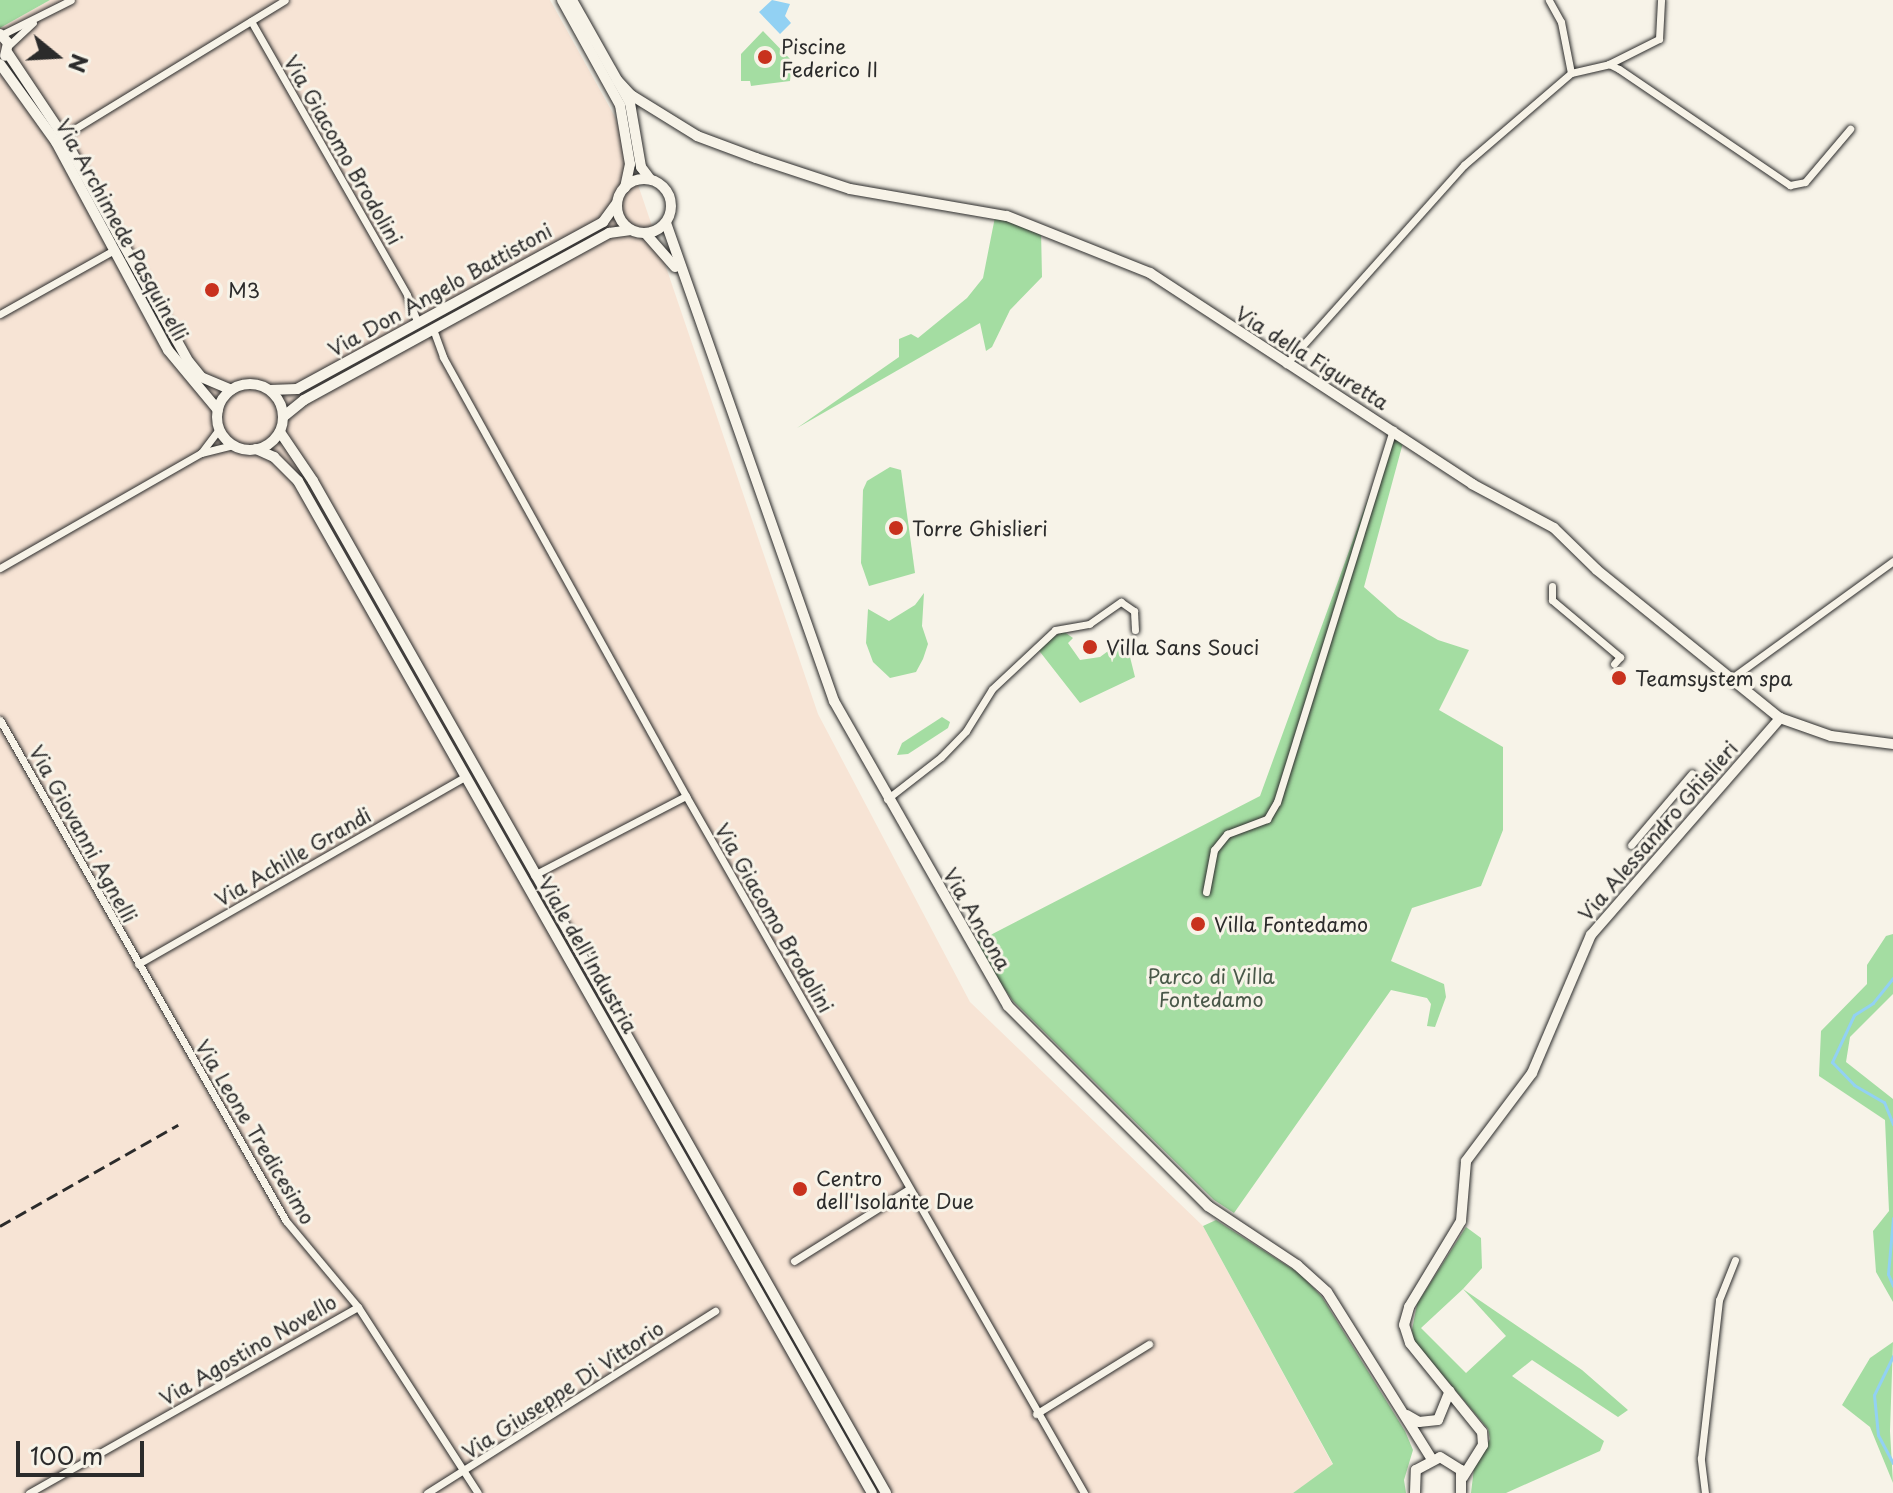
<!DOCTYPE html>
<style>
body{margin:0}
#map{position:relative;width:1893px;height:1493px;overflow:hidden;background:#f7f3e8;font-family:"Playpen Sans",sans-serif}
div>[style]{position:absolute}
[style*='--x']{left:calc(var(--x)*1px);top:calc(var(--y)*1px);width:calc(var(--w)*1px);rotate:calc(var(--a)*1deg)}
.built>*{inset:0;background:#f7e4d5}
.green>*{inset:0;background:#a4dda2}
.water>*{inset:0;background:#92d1f3}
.stream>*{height:3px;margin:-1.5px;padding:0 1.5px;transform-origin:1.5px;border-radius:1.5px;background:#92d1f3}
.roads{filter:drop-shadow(0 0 2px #2b2b2b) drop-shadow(0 0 2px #2b2b2b)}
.street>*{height:7px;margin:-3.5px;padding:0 3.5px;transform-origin:3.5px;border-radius:3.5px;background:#f7f3e8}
.secondary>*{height:10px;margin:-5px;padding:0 5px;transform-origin:5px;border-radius:5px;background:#f7f3e8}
.secondary>.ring{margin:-5px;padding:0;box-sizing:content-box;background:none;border:10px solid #f7f3e8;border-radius:50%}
.rail>*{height:3px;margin-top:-1.5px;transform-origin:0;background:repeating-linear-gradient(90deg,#2b2b2b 0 12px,transparent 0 18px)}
.dots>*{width:22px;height:22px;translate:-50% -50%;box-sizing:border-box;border:4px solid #f7f3e8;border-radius:50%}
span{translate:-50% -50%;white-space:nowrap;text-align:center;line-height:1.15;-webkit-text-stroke:6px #f7f3e8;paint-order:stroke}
.poi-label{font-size:20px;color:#2b2b2b}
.left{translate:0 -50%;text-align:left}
.street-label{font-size:20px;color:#2b2b2b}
.park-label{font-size:20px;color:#495849}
.north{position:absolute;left:16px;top:16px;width:80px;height:80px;-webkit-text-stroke:6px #f7f3e8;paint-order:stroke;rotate:108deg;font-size:22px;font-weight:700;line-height:32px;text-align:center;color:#2b2b2b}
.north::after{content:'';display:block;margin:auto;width:28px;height:36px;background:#2b2b2b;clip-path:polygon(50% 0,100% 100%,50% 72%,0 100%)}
.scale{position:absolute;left:16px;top:1441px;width:128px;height:36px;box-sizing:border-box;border:4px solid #2b2b2b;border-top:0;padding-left:10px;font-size:24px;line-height:28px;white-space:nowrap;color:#2b2b2b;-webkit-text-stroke:6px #f7f3e8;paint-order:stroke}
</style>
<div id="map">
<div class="built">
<div style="clip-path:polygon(50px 0,550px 0,615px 117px,818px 714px,970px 1002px,1203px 1226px,1333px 1465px,1293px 1493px,0 1493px,0 28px)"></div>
</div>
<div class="green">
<div style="clip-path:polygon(0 0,50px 0,0 28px)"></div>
<div style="clip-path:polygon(763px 31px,792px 61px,790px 81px,751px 86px,750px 81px,741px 81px,741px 54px)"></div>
<div style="clip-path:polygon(995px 217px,1041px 230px,1042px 277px,1010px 310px,992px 347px,986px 351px,980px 323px,797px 428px,899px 357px,899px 339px,911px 334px,918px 338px,967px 298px,983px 278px)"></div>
<div style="clip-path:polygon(1393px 430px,1404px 439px,1364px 587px,1398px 617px,1438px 640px,1469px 650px,1439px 710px,1503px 747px,1503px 830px,1481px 886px,1412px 908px,1391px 961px,1444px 984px,1446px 997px,1435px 1027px,1427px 1026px,1431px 1004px,1427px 998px,1391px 990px,1234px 1213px,1214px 1200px,1013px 1001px,973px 944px,1260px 796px)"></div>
<div style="clip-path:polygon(890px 467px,901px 470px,915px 573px,869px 586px,861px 563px,863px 490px,867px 481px)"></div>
<div style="clip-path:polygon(924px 593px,922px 626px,928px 644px,923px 659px,916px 672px,890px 678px,873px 662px,866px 643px,868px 609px,889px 621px,915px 605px)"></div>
<div style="clip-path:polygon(1063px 631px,1073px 638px,1068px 643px,1080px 660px,1100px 657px,1119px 643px,1129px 653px,1135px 677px,1080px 703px,1037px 648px)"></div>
<div style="clip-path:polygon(942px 717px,950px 722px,948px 728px,908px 754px,897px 755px,902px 743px)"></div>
<div style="clip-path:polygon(1893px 934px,1893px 994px,1850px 1037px,1846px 1062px,1893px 1099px,1893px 1302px,1876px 1272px,1873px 1231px,1889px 1211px,1885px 1120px,1819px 1076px,1821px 1031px,1867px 984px,1867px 965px,1886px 936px)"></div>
<div style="clip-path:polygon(1216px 1220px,1300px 1274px,1322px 1297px,1405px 1431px,1413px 1450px,1404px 1480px,1406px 1493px,1293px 1493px,1333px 1464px,1203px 1226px)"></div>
<div style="clip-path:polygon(evenodd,1466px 1227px,1481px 1238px,1482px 1268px,1463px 1289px,1582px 1370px,1628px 1410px,1618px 1417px,1532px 1360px,1512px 1376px,1604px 1441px,1600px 1451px,1506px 1493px,1471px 1493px,1474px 1468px,1490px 1439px,1488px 1429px,1414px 1341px,1412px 1330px,1417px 1304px,1466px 1227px,1463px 1289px,1506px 1336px,1466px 1373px,1421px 1328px,1463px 1289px)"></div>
<div style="clip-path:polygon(1893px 1342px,1890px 1431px,1893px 1483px,1870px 1427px,1842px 1405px,1870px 1358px)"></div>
</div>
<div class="water">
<div style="clip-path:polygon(772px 0,790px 4px,785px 16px,791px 23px,780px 34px,759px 12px)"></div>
</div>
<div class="stream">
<div style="--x:1893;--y:978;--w:32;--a:129"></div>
<div style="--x:1873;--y:1003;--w:22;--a:148"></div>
<div style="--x:1854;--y:1015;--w:52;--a:115.1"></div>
<div style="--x:1832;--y:1062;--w:32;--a:46"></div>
<div style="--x:1854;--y:1085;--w:34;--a:30"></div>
<div style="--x:1884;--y:1102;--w:24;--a:68"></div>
<div style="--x:1893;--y:1218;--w:56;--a:95.1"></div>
<div style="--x:1888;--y:1274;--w:13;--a:67"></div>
<div style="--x:1893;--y:1356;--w:43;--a:116"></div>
<div style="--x:1874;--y:1395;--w:40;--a:84.3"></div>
<div style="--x:1878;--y:1435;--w:32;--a:62"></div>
</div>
<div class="roads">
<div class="street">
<div style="--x:251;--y:21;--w:315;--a:60.3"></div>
<div style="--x:407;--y:295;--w:28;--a:69"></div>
<div style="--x:1;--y:35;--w:78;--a:-26.6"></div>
<div style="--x:8;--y:46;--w:34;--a:-43"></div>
<div style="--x:1609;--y:64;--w:56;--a:-26.6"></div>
<div style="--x:1659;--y:39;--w:39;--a:-87"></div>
<div style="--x:1571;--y:73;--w:39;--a:-13"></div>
<div style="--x:1609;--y:64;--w:11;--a:27"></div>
<div style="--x:1619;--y:69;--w:207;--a:34.2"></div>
<div style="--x:1790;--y:185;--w:15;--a:-11"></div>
<div style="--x:1805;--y:182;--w:70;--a:-49.7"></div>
<div style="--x:63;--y:136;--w:260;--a:-31.5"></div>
<div style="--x:0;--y:314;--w:131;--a:-29.3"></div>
<div style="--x:433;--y:329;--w:30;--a:70"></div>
<div style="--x:443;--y:357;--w:502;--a:61.03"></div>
<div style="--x:686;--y:796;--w:803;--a:60.27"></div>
<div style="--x:1286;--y:364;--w:267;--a:-48.2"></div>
<div style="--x:1464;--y:165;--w:141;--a:-40.7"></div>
<div style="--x:1571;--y:73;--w:52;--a:-101.1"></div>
<div style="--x:1561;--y:22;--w:25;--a:-119"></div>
<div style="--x:201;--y:453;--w:30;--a:-53"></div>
<div style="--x:0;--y:568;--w:232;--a:-29.8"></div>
<div style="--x:201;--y:453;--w:33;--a:-14"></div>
<div style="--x:1552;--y:586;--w:14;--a:90"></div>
<div style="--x:1552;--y:600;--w:89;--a:40"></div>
<div style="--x:1620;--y:657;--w:9;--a:131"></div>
<div style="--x:1733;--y:677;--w:198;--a:-35.9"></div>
<div style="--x:0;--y:720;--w:577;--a:60.28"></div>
<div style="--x:286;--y:1221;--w:112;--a:50.1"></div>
<div style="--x:358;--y:1307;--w:221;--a:57.2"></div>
<div style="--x:887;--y:799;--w:68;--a:-37.9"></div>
<div style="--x:941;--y:757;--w:36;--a:-46"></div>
<div style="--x:966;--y:731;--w:49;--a:-58.2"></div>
<div style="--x:992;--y:689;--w:86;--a:-43.1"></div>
<div style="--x:1055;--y:630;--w:35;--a:-10"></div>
<div style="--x:1089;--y:624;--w:39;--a:-35"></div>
<div style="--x:1121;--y:602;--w:16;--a:35"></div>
<div style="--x:1134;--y:611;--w:19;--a:87"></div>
<div style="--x:1631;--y:845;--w:94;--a:-49.7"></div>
<div style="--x:534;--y:875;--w:171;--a:-27.5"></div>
<div style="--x:1206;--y:892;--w:43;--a:-79.2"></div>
<div style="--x:1214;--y:850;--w:21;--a:-51"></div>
<div style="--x:1227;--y:834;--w:43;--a:-20.6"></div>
<div style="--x:1267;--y:819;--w:20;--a:-60"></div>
<div style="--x:1277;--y:802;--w:390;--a:-72.7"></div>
<div style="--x:138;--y:964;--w:377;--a:-29.8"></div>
<div style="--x:794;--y:1261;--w:136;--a:-32.1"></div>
<div style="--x:1036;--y:1414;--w:133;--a:-31.8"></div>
<div style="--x:29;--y:1493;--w:378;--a:-29.5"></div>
<div style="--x:427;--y:1493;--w:341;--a:-32.3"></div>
<div style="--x:1705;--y:1493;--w:35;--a:-97"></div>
<div style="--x:1701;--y:1458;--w:159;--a:-83.5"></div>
<div style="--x:1719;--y:1300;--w:43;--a:-68.2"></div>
</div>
<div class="secondary">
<div style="--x:562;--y:0;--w:120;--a:61.1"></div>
<div style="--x:620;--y:105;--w:60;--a:80.4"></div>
<div style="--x:630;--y:164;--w:24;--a:102"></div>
<div style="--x:572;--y:0;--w:118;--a:60.6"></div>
<div style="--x:630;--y:103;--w:65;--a:80.2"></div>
<div style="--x:641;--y:167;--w:15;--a:53"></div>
<div style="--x:0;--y:34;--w:12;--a:48"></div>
<div style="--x:8;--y:43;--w:13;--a:103"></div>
<div style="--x:7;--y:52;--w:101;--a:56.3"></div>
<div style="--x:63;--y:136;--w:259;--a:60.9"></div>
<div style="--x:189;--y:362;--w:19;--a:51"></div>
<div style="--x:201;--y:377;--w:33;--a:23"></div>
<div style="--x:0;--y:64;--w:96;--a:54.3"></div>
<div style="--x:56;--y:142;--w:236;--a:61.7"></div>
<div style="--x:168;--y:350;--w:78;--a:50.2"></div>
<div style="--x:617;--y:80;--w:21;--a:47"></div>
<div style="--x:631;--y:95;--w:78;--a:31.8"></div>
<div style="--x:697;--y:136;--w:63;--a:20.4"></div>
<div style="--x:756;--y:158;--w:99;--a:18.3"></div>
<div style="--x:850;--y:189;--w:159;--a:9.8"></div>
<div style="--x:1007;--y:216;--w:154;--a:21.7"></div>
<div style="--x:1150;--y:273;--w:385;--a:33.2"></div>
<div style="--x:1472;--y:484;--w:93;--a:28.2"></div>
<div style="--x:1554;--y:528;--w:60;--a:44.3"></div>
<div style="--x:1597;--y:570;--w:235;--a:39"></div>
<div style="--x:1780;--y:718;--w:54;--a:19.4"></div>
<div style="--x:1831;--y:736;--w:63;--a:7.4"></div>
<div class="ring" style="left:617px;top:179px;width:44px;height:44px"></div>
<div style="--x:666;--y:223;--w:507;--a:70.64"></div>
<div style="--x:834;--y:701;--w:351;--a:60.3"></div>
<div style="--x:1008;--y:1006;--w:283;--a:45"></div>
<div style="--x:1208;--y:1206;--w:107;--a:33.5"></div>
<div style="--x:1297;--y:1265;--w:40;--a:42"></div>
<div style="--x:1327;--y:1292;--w:196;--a:57.9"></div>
<div style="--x:646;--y:234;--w:44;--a:48.7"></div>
<div class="ring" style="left:217px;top:384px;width:56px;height:56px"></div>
<div style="--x:270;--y:390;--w:27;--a:-2"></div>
<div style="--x:297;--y:389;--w:349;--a:-28.6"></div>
<div style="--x:603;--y:222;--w:24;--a:-54"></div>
<div style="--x:283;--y:417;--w:27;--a:-39"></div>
<div style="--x:304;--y:400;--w:348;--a:-28.7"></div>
<div style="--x:609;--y:233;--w:22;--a:-8"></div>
<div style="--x:280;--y:432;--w:59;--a:56"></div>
<div style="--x:313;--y:481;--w:1163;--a:60.48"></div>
<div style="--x:256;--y:449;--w:20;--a:24"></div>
<div style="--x:274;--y:457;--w:34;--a:45"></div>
<div style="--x:298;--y:481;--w:1163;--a:60.44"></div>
<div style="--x:1407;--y:1415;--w:14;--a:30"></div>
<div style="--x:1419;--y:1422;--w:19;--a:-6"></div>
<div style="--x:1438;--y:1420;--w:31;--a:-68"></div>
<div style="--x:1463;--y:1477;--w:38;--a:-58"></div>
<div style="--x:1483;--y:1445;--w:13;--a:-94"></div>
<div style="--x:1482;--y:1432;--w:114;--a:-129"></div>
<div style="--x:1410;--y:1343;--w:19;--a:-108"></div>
<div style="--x:1404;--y:1325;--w:19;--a:-74"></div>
<div style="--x:1409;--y:1307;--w:100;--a:-58.8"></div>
<div style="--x:1461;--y:1221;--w:60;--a:-85.2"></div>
<div style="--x:1466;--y:1161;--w:110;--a:-53.1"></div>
<div style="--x:1532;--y:1073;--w:150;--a:-66.9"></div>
<div style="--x:1591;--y:935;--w:288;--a:-48.9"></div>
<div style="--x:1415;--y:1493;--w:23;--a:-88"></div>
<div style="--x:1416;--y:1470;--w:27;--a:-28"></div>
<div style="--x:1440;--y:1457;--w:25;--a:32"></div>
<div style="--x:1461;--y:1470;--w:23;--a:90"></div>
</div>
</div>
<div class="rail">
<div style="--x:0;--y:1226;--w:205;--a:-29.6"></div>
</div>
<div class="dots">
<div style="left:765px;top:57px;background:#c8321e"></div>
<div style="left:212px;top:290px;background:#c8321e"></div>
<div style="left:896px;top:528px;background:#c8321e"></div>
<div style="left:1090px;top:647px;background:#c8321e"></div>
<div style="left:1619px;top:678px;background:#c8321e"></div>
<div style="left:1198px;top:924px;background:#c8321e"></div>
<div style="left:800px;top:1189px;background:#c8321e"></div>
</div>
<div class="poi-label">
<span class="left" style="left:781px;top:58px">Piscine<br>Federico II</span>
<span class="left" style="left:228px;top:290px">M3</span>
<span class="left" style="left:912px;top:528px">Torre Ghislieri</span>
<span class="left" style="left:1106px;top:647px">Villa Sans Souci</span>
<span class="left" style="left:1635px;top:678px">Teamsystem spa</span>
<span class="left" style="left:1214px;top:924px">Villa Fontedamo</span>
<span class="left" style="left:816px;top:1190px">Centro<br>dell'Isolante Due</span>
</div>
<div class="street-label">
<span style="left:343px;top:150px;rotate:60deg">Via Giacomo Brodolini</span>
<span style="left:122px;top:230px;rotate:61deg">Via Archimede Pasquinelli</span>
<span style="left:440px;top:290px;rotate:-29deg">Via Don Angelo Battistoni</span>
<span style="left:1312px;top:358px;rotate:32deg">Via della Figuretta</span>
<span style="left:1658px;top:831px;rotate:-49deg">Via Alessandro Ghislieri</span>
<span style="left:83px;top:834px;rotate:61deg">Via Giovanni Agnelli</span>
<span style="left:293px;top:857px;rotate:-30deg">Via Achille Grandi</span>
<span style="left:774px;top:918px;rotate:60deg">Via Giacomo Brodolini</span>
<span style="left:977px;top:919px;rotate:60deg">Via Ancona</span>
<span style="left:588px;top:955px;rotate:60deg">Viale dell'Industria</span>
<span style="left:255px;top:1132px;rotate:59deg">Via Leone Tredicesimo</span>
<span style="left:248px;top:1350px;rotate:-30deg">Via Agostino Novello</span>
<span style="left:563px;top:1390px;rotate:-33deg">Via Giuseppe Di Vittorio</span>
</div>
<div class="park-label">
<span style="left:1211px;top:988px">Parco di Villa<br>Fontedamo</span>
</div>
<div class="north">N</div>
<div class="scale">100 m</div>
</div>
